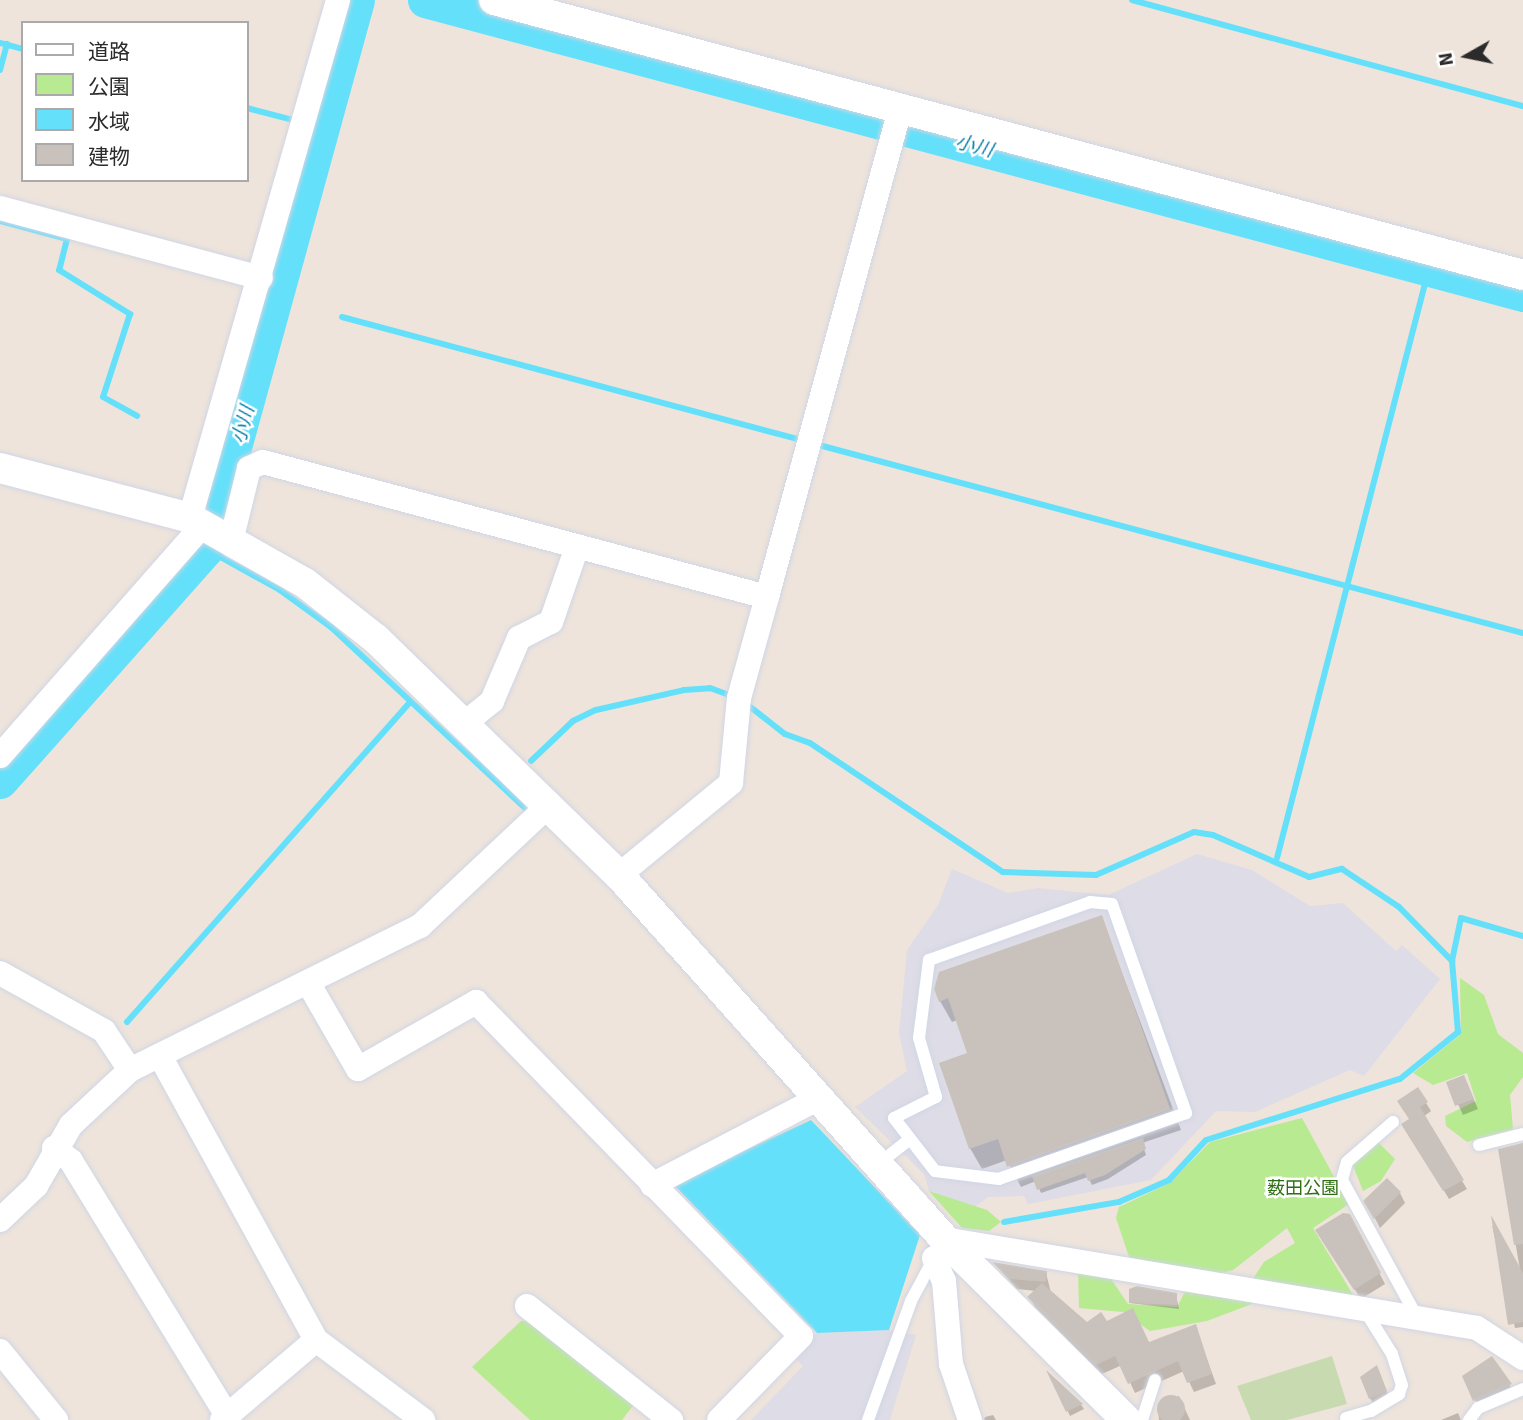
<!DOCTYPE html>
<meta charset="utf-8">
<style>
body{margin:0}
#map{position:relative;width:1523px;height:1420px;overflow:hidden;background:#eee4db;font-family:Signika,"Noto Sans JP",sans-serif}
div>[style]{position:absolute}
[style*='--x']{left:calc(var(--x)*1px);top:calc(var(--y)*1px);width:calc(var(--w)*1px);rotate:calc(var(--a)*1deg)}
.industrial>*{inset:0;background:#dedce6}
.green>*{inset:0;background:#b8ea92}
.cemetery>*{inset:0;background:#c8dab0}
.water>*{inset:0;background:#64e0fa}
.shadow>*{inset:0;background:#0003}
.stream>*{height:6px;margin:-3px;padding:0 3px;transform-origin:3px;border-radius:3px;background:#64e0fa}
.river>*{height:35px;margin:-17.5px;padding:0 17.5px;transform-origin:17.5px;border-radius:17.5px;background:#64e0fa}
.building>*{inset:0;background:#c9c1bb}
.round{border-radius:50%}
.roads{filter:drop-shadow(0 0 2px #d0d6e5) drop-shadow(0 0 2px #d0d6e5)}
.service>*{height:12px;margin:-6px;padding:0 6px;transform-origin:6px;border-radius:6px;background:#fff}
.minor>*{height:24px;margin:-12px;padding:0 12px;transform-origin:12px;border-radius:12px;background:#fff}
.tertiary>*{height:30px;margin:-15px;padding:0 15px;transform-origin:15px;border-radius:15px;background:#fff}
span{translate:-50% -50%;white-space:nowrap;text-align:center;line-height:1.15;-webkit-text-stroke:5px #fff;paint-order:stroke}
.park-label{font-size:18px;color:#2e6f13}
.water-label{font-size:19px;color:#007ea9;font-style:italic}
.legend{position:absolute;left:21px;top:21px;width:228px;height:161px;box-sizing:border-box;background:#fff;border:2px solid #aaa;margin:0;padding:9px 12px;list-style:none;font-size:21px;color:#2b2b2b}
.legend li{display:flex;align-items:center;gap:14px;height:35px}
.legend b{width:35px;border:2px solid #aaa}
.north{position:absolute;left:1432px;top:21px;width:70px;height:70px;-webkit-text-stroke:5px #fff;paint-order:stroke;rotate:261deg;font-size:19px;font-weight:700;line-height:28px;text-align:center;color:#2b2b2b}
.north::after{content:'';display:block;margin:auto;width:24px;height:32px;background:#2b2b2b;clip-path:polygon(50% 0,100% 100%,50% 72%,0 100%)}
</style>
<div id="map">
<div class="industrial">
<div style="clip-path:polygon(1197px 854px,1252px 870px,1310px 906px,1343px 903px,1396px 951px,1402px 945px,1440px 979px,1364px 1076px,1350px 1070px,1255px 1112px,1216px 1111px,1151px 1180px,1028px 1204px,1024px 1196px,988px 1197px,975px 1207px,929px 1191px,924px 1174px,855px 1107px,907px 1071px,899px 1033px,907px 950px,938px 905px,952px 869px,1008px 893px,1038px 888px,1108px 895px)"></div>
<div style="clip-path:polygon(889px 1330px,916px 1335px,890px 1420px,751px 1420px,803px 1366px,794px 1357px,817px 1333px)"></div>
</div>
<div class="green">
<div style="clip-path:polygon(1460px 978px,1484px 995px,1498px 1034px,1523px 1053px,1523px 1077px,1510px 1095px,1513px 1129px,1467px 1142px,1446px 1126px,1445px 1116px,1476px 1101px,1467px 1073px,1433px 1085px,1413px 1073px,1461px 1034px)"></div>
<div style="clip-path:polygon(1302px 1118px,1349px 1204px,1313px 1228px,1356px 1300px,1252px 1280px,1264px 1262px,1295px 1243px,1287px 1228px,1233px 1270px,1213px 1275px,1129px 1257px,1116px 1218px,1119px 1207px,1170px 1183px,1210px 1142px)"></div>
<div style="clip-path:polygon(1377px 1141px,1395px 1159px,1381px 1181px,1363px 1191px,1352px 1163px)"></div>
<div style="clip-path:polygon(929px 1191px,987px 1210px,1001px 1222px,989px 1231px,962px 1228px)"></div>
<div style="clip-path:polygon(1105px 1270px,1128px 1304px,1177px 1307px,1187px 1288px,1265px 1299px,1207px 1321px,1150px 1331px,1123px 1312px,1079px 1308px,1078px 1272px)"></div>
<div style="clip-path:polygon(521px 1321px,531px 1321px,636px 1402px,622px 1420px,530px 1420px,472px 1367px)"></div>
</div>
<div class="cemetery">
<div style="clip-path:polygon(1332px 1356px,1347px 1404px,1287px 1420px,1251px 1420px,1237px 1386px)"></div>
</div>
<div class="water">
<div style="clip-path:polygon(811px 1120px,920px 1235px,889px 1330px,817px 1333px,673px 1184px)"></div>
</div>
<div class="shadow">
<div style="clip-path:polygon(1101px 917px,1181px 1130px,1142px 1143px,1146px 1155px,1108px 1179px,1092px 1185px,1088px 1177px,1041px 1193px,1036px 1181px,1021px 1187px,1007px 1160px,982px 1169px,970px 1148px,970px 1054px,957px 1020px,952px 1022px,940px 1001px)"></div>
<div style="clip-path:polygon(1464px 1077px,1478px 1109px,1463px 1115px,1448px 1083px)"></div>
<div style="clip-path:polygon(1400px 1102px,1426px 1103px,1431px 1111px,1423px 1117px,1467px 1189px,1449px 1199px,1404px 1125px,1411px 1120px)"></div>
<div style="clip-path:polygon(1523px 1143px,1523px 1327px,1515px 1328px,1492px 1225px,1520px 1270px,1500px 1150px)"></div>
<div style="clip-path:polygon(1400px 1193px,1405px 1203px,1380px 1228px,1366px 1201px)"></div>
<div style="clip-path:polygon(1355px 1226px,1385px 1284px,1361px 1299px,1326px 1245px)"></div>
<div style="clip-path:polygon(995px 1264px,1046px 1273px,1051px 1293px,1087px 1324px,1107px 1323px,1149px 1344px,1195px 1326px,1216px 1384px,1194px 1392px,1184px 1371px,1135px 1393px,1122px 1365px,1102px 1374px,1035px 1307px,1030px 1298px,1036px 1291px,1017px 1289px)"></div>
<div style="clip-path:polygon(1176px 1295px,1179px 1309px,1130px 1303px)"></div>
<div style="clip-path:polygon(1492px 1358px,1516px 1395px,1480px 1410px,1464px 1377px)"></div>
<div style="clip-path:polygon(1376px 1368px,1391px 1401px,1376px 1408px,1370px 1398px)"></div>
<div style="clip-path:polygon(1052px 1377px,1082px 1406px,1084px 1409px,1070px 1416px)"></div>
<div style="clip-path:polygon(1179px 1396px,1190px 1420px,1159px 1420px,1158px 1407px)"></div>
<div style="clip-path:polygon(1458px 1413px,1461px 1420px,1441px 1420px)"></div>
<div style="clip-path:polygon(993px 1415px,996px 1420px,984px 1420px,985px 1417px)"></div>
</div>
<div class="stream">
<div style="--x:1132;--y:0;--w:405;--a:15.2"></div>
<div style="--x:0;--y:43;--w:24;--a:15"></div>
<div style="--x:0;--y:70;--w:27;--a:-75"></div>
<div style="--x:247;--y:108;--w:52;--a:14.6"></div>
<div style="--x:307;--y:124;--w:16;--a:15"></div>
<div style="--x:0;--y:221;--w:69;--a:15"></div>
<div style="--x:67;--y:239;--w:32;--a:104"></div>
<div style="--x:59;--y:270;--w:84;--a:31.8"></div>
<div style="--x:130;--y:314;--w:87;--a:108"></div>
<div style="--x:103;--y:397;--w:39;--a:29"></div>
<div style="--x:342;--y:317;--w:478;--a:15"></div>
<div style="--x:815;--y:444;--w:733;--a:14.95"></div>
<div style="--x:206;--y:549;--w:85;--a:29"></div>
<div style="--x:280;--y:590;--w:63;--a:36"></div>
<div style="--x:331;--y:627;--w:268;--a:43"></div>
<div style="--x:744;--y:702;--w:52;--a:38"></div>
<div style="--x:785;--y:734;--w:27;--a:20"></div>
<div style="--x:810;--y:743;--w:232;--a:33.8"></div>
<div style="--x:1003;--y:872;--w:93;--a:1.8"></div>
<div style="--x:1096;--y:875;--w:107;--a:-23.7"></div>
<div style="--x:1194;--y:832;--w:19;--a:9"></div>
<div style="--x:1213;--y:835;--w:105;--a:23.6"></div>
<div style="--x:1309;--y:877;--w:34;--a:-14"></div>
<div style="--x:1342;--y:869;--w:69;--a:33.7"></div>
<div style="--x:1399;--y:907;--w:76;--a:45.5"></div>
<div style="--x:531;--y:761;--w:58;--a:-43.6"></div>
<div style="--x:573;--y:721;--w:25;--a:-26"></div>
<div style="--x:596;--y:710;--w:90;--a:-12.8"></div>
<div style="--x:684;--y:690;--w:26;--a:-4"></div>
<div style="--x:710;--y:688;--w:27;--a:20"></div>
<div style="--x:1277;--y:858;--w:609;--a:-75.55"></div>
<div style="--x:127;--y:1022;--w:427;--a:-48.5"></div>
<div style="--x:1004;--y:1222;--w:117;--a:-9.9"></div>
<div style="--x:1119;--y:1202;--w:55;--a:-23.7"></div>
<div style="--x:1169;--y:1180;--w:54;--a:-47.2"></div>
<div style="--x:1206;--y:1140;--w:203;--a:-17.5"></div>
<div style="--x:1400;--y:1079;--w:75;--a:-39"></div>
<div style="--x:1458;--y:1032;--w:71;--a:-94.8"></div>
<div style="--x:1452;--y:961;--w:44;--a:-78.2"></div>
<div style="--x:1461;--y:918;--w:65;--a:16.2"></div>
</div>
<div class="river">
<div style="--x:425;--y:0;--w:1137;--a:14.99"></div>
<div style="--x:0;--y:781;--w:310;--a:-48.4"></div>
<div style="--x:206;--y:549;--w:569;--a:-74.62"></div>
</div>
<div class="building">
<div style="clip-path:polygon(1102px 915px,1170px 1109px,1007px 1167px,998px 1139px,969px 1149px,939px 1063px,967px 1053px,948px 998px,939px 1002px,934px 989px,939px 972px)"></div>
<div style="clip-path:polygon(1464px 1075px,1474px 1099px,1455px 1106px,1446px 1082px)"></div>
<div style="clip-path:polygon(1418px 1087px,1428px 1102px,1420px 1107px,1464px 1180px,1443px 1191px,1401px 1124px,1409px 1119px,1397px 1101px)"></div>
<div style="clip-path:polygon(1143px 1138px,1146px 1149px,1105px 1175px,1088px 1181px,1085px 1173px,1037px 1190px,1032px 1176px)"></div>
<div style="clip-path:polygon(1523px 1143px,1523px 1244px,1514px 1245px,1498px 1149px)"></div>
<div style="clip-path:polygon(1387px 1178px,1401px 1192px,1374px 1219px,1363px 1201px)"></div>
<div style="clip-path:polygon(1343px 1213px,1350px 1214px,1381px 1273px,1354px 1290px,1315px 1230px)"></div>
<div style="clip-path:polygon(1491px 1215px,1523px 1273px,1523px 1322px,1508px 1325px)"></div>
<div style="clip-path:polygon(992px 1262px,1047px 1271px,1046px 1282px,1009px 1279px)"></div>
<div style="clip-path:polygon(1042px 1283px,1087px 1322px,1101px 1312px,1107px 1321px,1133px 1308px,1149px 1342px,1196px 1324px,1212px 1374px,1187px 1383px,1178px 1361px,1128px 1384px,1115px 1356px,1096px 1365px,1027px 1297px)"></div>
<div style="clip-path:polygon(1137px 1286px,1177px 1293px,1177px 1305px,1129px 1303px,1129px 1289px)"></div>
<div style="clip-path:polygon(1492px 1356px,1512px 1384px,1473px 1401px,1462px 1376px)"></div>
<div style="clip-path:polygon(1377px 1365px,1387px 1391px,1369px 1399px,1360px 1377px)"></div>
<div style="clip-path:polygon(1046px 1370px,1083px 1404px,1066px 1412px)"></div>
<div class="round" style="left:1157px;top:1395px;width:28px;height:28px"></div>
</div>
<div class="roads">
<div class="service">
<div style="--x:1090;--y:902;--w:22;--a:5"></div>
<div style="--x:1112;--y:904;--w:222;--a:70.5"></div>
<div style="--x:1186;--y:1113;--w:198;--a:160.6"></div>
<div style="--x:999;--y:1179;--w:64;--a:-172.9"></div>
<div style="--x:935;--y:1171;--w:67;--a:-127.7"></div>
<div style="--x:894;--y:1118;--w:47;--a:-26.6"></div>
<div style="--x:936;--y:1097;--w:61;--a:-106.1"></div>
<div style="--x:919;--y:1038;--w:79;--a:-82.7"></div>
<div style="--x:929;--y:960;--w:171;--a:-19.8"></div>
<div style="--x:1393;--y:1122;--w:61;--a:139"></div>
<div style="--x:1347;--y:1162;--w:19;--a:106"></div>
<div style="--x:1342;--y:1180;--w:156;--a:61.3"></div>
<div style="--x:1479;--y:1145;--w:45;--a:-14"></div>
<div style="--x:877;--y:1165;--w:42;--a:-38.2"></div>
<div style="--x:1346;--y:1418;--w:26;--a:-16"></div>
<div style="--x:1371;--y:1411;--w:33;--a:-31"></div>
<div style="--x:1399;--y:1394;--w:9;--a:-72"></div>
<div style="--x:1402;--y:1385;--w:33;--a:-108"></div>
<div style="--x:1392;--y:1354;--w:53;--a:-121.9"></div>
<div style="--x:868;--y:1420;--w:127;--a:-70.1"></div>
<div style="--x:911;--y:1301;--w:49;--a:-61.9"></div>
<div style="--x:1142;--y:1420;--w:42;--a:-72"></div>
<div style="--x:1469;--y:1420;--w:15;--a:-53"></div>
<div style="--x:1478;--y:1408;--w:49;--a:-22.9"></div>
</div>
<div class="minor">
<div style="--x:0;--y:208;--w:270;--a:15"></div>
<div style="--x:190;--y:518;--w:539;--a:-74.05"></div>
<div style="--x:231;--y:541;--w:75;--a:-76.1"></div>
<div style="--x:249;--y:468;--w:15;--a:-23"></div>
<div style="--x:263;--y:462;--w:522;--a:15"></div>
<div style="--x:767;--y:597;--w:105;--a:105.5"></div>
<div style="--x:739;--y:698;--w:85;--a:95.4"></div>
<div style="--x:731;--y:783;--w:145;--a:140.6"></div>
<div style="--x:767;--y:597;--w:509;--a:-74.74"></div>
<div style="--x:465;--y:723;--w:35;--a:-39"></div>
<div style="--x:492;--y:701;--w:69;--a:-66.8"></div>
<div style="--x:519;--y:638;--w:36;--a:-27"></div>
<div style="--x:551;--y:622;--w:79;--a:-70.9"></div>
<div style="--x:0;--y:756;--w:308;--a:-48.7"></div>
<div style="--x:0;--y:973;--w:119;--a:29.1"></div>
<div style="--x:104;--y:1031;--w:47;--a:56.3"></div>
<div style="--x:310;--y:986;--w:96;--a:60"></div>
<div style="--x:358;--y:1069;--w:136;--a:-29.6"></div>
<div style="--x:476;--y:1002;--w:466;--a:45.8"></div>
<div style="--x:801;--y:1336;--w:117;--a:134.3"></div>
<div style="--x:160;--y:1056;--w:324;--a:61.2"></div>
<div style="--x:316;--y:1340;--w:134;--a:36.8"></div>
<div style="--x:54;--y:1148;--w:21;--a:37"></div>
<div style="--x:71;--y:1161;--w:299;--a:58.5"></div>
<div style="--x:652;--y:1185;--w:186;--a:-27.5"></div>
<div style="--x:0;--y:1220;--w:50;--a:-43.4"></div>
<div style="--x:36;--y:1186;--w:70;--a:-60.2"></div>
<div style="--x:71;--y:1125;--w:81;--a:-43"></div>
<div style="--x:130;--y:1070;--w:324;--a:-26.4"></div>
<div style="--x:420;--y:926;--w:178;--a:-43.2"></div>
<div style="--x:944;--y:1239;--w:540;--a:9.48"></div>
<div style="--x:1477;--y:1328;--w:55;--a:33.1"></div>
<div style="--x:934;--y:1258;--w:25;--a:67"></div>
<div style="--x:944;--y:1281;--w:83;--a:85.2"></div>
<div style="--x:951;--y:1364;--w:59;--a:71.3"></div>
<div style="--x:527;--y:1306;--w:184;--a:38.4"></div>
<div style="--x:0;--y:1351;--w:89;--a:50.9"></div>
<div style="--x:222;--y:1420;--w:123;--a:-40.4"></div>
</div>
<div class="tertiary">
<div style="--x:494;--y:0;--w:1065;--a:14.96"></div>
<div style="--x:0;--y:468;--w:196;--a:14.7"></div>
<div style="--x:190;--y:518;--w:132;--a:29.5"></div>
<div style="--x:305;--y:583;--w:90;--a:38.3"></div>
<div style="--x:376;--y:639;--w:339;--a:44.2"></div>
<div style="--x:619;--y:875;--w:488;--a:48.2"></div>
<div style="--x:944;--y:1239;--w:257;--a:44.8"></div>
</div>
</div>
<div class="park-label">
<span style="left:1303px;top:1188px">薮田公園</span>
</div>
<div class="water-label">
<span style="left:974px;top:147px;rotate:15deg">小川</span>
<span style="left:244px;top:425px;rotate:-75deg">小川</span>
</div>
<ul class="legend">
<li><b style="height:9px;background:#fff"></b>道路</li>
<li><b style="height:19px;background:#b8ea92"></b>公園</li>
<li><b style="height:19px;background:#64e0fa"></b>水域</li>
<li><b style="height:19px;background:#c9c1bb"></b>建物</li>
</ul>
<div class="north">N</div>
</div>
